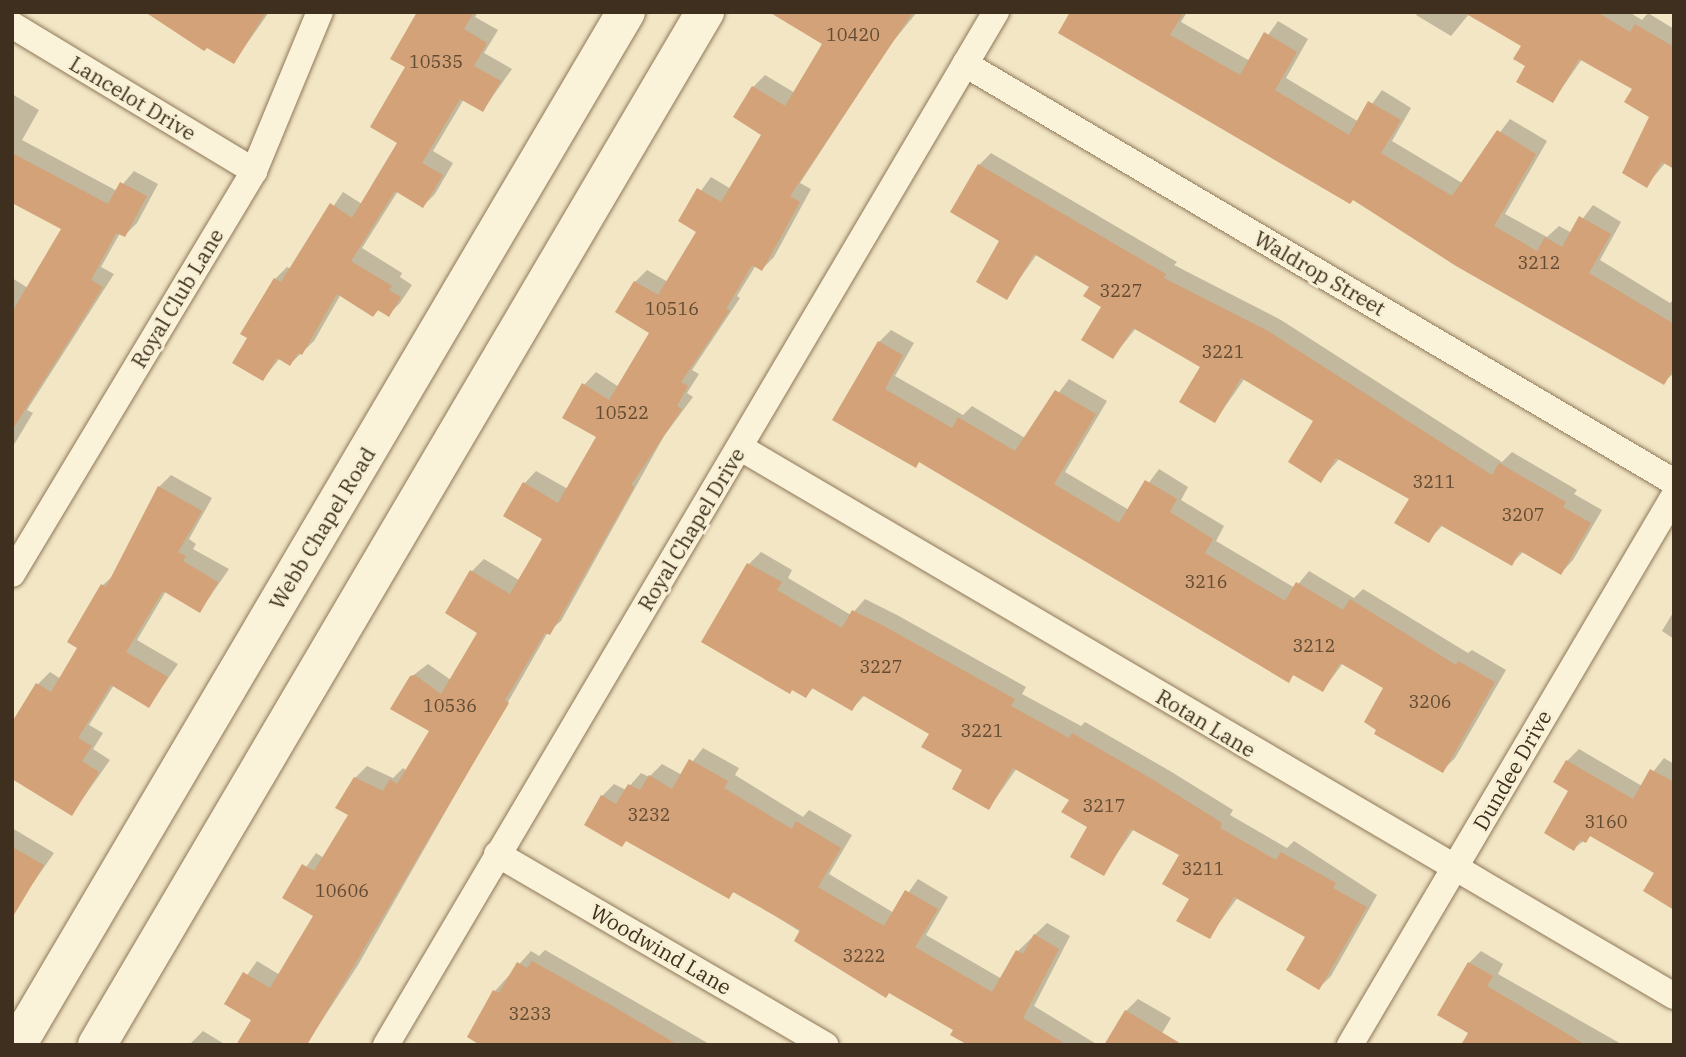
<!DOCTYPE html>
<style>
body{margin:0}
#map{position:relative;width:1686px;height:1057px;overflow:hidden;background:#f2e6c5;font-family:"IBM Plex Serif",serif}
div>[style]{position:absolute}
[style*='--x']{left:calc(var(--x)*1px);top:calc(var(--y)*1px);width:calc(var(--w)*1px);rotate:calc(var(--a)*1deg)}
.shadow>*{inset:0;background:#0003}
.building>*{inset:0;background:#d3a278}
.roads{filter:drop-shadow(0 0 2px #8f7859) drop-shadow(0 0 2px #8f7859)}
.street>*{height:26px;margin:-13px;padding:0 13px;transform-origin:13px;border-radius:13px;background:#fbf3d9}
.secondary>*{height:38px;margin:-19px;padding:0 19px;transform-origin:19px;border-radius:19px;background:#fbf3d9}
span{translate:-50% -50%;white-space:nowrap;text-align:center;line-height:1.15;-webkit-text-stroke:6px #f8f0d5;paint-order:stroke}
.number-label{font-size:18px;color:#634c34}
.number-label span{-webkit-text-stroke-width:0}
.street-label{font-size:21px;color:#3e2f1e}
.frame{position:absolute;inset:0;border:14px solid #3e2f1e;pointer-events:none}
</style>
<div id="map">
<div class="shadow">
<div style="clip-path:polygon(145px 12px,269px 12px,234px 62px)"></div>
<div style="clip-path:polygon(419px 12px,478px 12px,475px 17px,498px 30px,484px 53px,512px 69px,483px 110px,464px 99px,433px 151px,453px 163px,435px 194px,423px 206px,398px 191px,362px 248px,402px 273px,400px 277px,412px 285px,400px 303px,388px 315px,341px 294px,314px 341px,290px 364px,280px 358px,263px 379px,249px 337px,275px 279px,287px 267px,291px 269px,343px 192px,362px 204px,399px 142px)"></div>
<div style="clip-path:polygon(799px 12px,917px 12px,891px 44px,800px 183px,811px 189px,774px 257px,762px 269px,756px 265px,737px 296px,740px 298px,692px 370px,699px 374px,687px 393px,693px 397px,664px 436px,561px 621px,548px 632px,358px 965px,306px 1045px,253px 1020px,227px 1004px,257px 961px,280px 975px,315px 916px,285px 897px,316px 853px,324px 858px,350px 815px,355px 778px,367px 766px,393px 778px,403px 768px,407px 771px,431px 731px,411px 677px,428px 664px,451px 680px,480px 632px,472px 571px,484px 559px,519px 580px,544px 538px,524px 484px,536px 471px,568px 489px,598px 437px,584px 385px,596px 372px,619px 387px,652px 332px,635px 282px,647px 270px,668px 282px,699px 231px,680px 220px,711px 177px,731px 189px,764px 134px,753px 87px,765px 75px,795px 93px,824px 43px)"></div>
<div style="clip-path:polygon(1072px 12px,1187px 12px,1181px 22px,1250px 61px,1278px 21px,1308px 39px,1286px 78px,1359px 122px,1382px 90px,1411px 108px,1392px 141px,1462px 183px,1510px 119px,1547px 141px,1505px 214px,1547px 237px,1559px 226px,1572px 233px,1593px 205px,1621px 222px,1600px 260px,1670px 303px,1674px 299px,1674px 373px,1664px 382px)"></div>
<div style="clip-path:polygon(1418px 12px,1629px 12px,1642px 20px,1648px 13px,1674px 29px,1674px 160px,1666px 162px,1647px 185px,1652px 116px,1634px 89px,1582px 59px,1553px 101px,1528px 65px,1523px 45px,1469px 14px,1451px 36px,1416px 15px)"></div>
<div style="clip-path:polygon(12px 94px,39px 110px,22px 140px,117px 191px,134px 171px,158px 184px,137px 223px,125px 235px,120px 233px,101px 267px,114px 274px,27px 410px,33px 413px,12px 448px,12px 278px,28px 288px,63px 228px,12px 201px)"></div>
<div style="clip-path:polygon(991px 153px,1177px 262px,1174px 265px,1281px 320px,1502px 462px,1512px 452px,1577px 490px,1574px 494px,1602px 510px,1573px 560px,1561px 573px,1524px 551px,1511px 564px,1443px 525px,1428px 541px,1412px 498px,1340px 458px,1321px 480px,1315px 421px,1245px 378px,1215px 421px,1202px 366px,1136px 328px,1113px 357px,1103px 306px,1091px 286px,1037px 254px,1006px 298px,1002px 240px,979px 165px)"></div>
<div style="clip-path:polygon(891px 330px,914px 343px,895px 376px,963px 415px,972px 406px,1025px 438px,1069px 379px,1107px 401px,1065px 472px,1129px 510px,1159px 469px,1188px 487px,1181px 500px,1224px 526px,1216px 541px,1295px 588px,1309px 571px,1354px 598px,1363px 589px,1468px 653px,1472px 650px,1506px 670px,1455px 758px,1442px 771px,1386px 687px,1343px 663px,1323px 690px,1295px 674px,1288px 680px,920px 461px,835px 420px,879px 342px)"></div>
<div style="clip-path:polygon(171px 475px,212px 498px,189px 539px,196px 544px,193px 549px,229px 569px,200px 611px,166px 591px,137px 640px,178px 664px,149px 706px,114px 685px,89px 725px,103px 733px,93px 749px,110px 760px,72px 814px,38px 684px,50px 672px,61px 679px,79px 647px,103px 585px,115px 574px,159px 487px)"></div>
<div style="clip-path:polygon(761px 552px,792px 570px,788px 578px,851px 615px,865px 599px,897px 615px,1026px 687px,1022px 694px,1081px 726px,1085px 722px,1170px 771px,1233px 810px,1230px 815px,1287px 848px,1294px 841px,1377px 895px,1331px 976px,1319px 988px,1307px 937px,1238px 897px,1209px 937px,1191px 898px,1181px 855px,1134px 829px,1103px 874px,1090px 827px,1071px 799px,1017px 768px,989px 808px,964px 770px,932px 733px,865px 695px,852px 709px,814px 687px,806px 696px,704px 641px,749px 564px)"></div>
<div style="clip-path:polygon(1674px 611px,1674px 639px,1662px 631px)"></div>
<div style="clip-path:polygon(703px 748px,739px 768px,735px 775px,803px 817px,809px 810px,852px 835px,829px 874px,894px 913px,918px 879px,948px 897px,926px 935px,1002px 979px,1018px 951px,1047px 923px,1070px 936px,1034px 1006px,1098px 1045px,971px 1045px,956px 1029px,735px 891px,728px 897px,627px 840px,622px 845px,602px 796px,614px 784px,626px 790px,641px 773px,649px 777px,662px 764px,682px 775px)"></div>
<div style="clip-path:polygon(1579px 749px,1642px 786px,1664px 758px,1674px 764px,1674px 908px,1656px 872px,1592px 835px,1573px 849px,1567px 761px)"></div>
<div style="clip-path:polygon(12px 828px,54px 853px,24px 896px,12px 890px)"></div>
<div style="clip-path:polygon(545px 950px,711px 1045px,527px 1045px,495px 991px,531px 951px,539px 956px)"></div>
<div style="clip-path:polygon(1481px 951px,1503px 964px,1498px 974px,1623px 1045px,1463px 1045px,1470px 1033px,1469px 963px)"></div>
<div style="clip-path:polygon(1138px 999px,1171px 1018px,1155px 1045px,1126px 1011px)"></div>
<div style="clip-path:polygon(203px 1031px,226px 1045px,189px 1045px)"></div>
</div>
<div class="building">
<div style="clip-path:polygon(145px 12px,266px 12px,234px 64px,207px 48px,204px 51px)"></div>
<div style="clip-path:polygon(417px 12px,474px 12px,464px 29px,487px 43px,474px 66px,501px 81px,483px 112px,460px 99px,422px 163px,443px 175px,423px 208px,395px 191px,351px 261px,392px 286px,389px 290px,401px 297px,389px 317px,378px 310px,373px 317px,337px 294px,302px 355px,298px 353px,290px 366px,277px 358px,263px 381px,232px 363px,247px 338px,240px 334px,274px 278px,281px 282px,330px 203px,352px 218px,397px 143px,370px 127px,405px 67px,390px 59px)"></div>
<div style="clip-path:polygon(769px 12px,913px 12px,790px 196px,800px 202px,762px 271px,752px 265px,726px 309px,730px 310px,681px 382px,688px 386px,677px 406px,682px 409px,631px 485px,634px 487px,550px 635px,545px 633px,505px 700px,509px 703px,307px 1045px,236px 1045px,251px 1020px,224px 1004px,243px 972px,270px 988px,313px 916px,282px 898px,302px 864px,314px 871px,348px 815px,335px 808px,354px 777px,383px 791px,390px 779px,397px 784px,429px 731px,390px 709px,410px 676px,415px 675px,441px 694px,477px 633px,445px 613px,470px 570px,510px 594px,542px 539px,503px 516px,523px 482px,558px 503px,596px 437px,562px 418px,582px 383px,609px 400px,649px 333px,615px 312px,634px 281px,658px 295px,696px 232px,678px 221px,697px 188px,721px 202px,761px 135px,733px 117px,752px 86px,785px 106px,822px 44px)"></div>
<div style="clip-path:polygon(1070px 12px,1184px 12px,1170px 35px,1240px 75px,1264px 32px,1297px 52px,1275px 90px,1349px 135px,1368px 101px,1401px 120px,1381px 153px,1452px 196px,1497px 130px,1536px 154px,1494px 226px,1537px 251px,1545px 237px,1562px 247px,1579px 216px,1611px 234px,1589px 273px,1674px 324px,1674px 368px,1664px 385px,1456px 266px,1353px 200px,1350px 204px,1058px 33px)"></div>
<div style="clip-path:polygon(1463px 12px,1597px 12px,1630px 32px,1635px 24px,1674px 47px,1674px 169px,1662px 162px,1647px 188px,1622px 173px,1649px 117px,1624px 102px,1632px 89px,1579px 59px,1553px 103px,1516px 82px,1525px 66px,1513px 59px,1521px 46px)"></div>
<div style="clip-path:polygon(12px 153px,108px 204px,120px 182px,147px 196px,125px 237px,116px 233px,91px 280px,103px 287px,12px 430px,12px 312px,61px 229px,12px 203px)"></div>
<div style="clip-path:polygon(978px 164px,1166px 274px,1164px 278px,1268px 331px,1492px 475px,1499px 463px,1566px 502px,1563px 507px,1591px 523px,1561px 575px,1520px 551px,1512px 566px,1440px 525px,1429px 543px,1394px 523px,1409px 499px,1336px 458px,1321px 483px,1288px 462px,1313px 421px,1241px 378px,1215px 423px,1179px 402px,1200px 367px,1133px 328px,1113px 359px,1081px 340px,1101px 307px,1083px 296px,1089px 287px,1034px 254px,1007px 300px,976px 282px,999px 241px,950px 212px)"></div>
<div style="clip-path:polygon(878px 341px,903px 355px,885px 389px,952px 428px,958px 417px,1015px 451px,1055px 390px,1096px 414px,1054px 484px,1119px 523px,1145px 480px,1177px 499px,1170px 512px,1213px 539px,1205px 553px,1285px 601px,1296px 582px,1343px 610px,1350px 599px,1456px 665px,1458px 661px,1495px 682px,1443px 773px,1374px 734px,1376px 730px,1364px 722px,1383px 688px,1340px 663px,1323px 692px,1293px 675px,1289px 683px,919px 462px,916px 468px,832px 420px)"></div>
<div style="clip-path:polygon(158px 486px,202px 511px,178px 552px,186px 556px,183px 561px,218px 582px,200px 613px,163px 591px,126px 652px,168px 677px,149px 708px,111px 685px,78px 738px,92px 746px,82px 761px,99px 772px,72px 816px,12px 779px,12px 722px,36px 683px,51px 692px,77px 648px,67px 642px,101px 584px,106px 587px)"></div>
<div style="clip-path:polygon(747px 563px,782px 582px,777px 590px,842px 628px,852px 610px,884px 626px,1015px 699px,1011px 706px,1069px 738px,1072px 733px,1157px 782px,1222px 823px,1220px 828px,1276px 860px,1281px 852px,1336px 883px,1333px 888px,1367px 907px,1319px 990px,1286px 970px,1305px 937px,1234px 897px,1210px 939px,1176px 921px,1189px 899px,1162px 884px,1179px 855px,1131px 829px,1104px 876px,1070px 857px,1087px 827px,1061px 812px,1069px 800px,1013px 768px,989px 810px,952px 789px,962px 770px,921px 747px,929px 734px,862px 695px,852px 711px,812px 688px,806px 698px,792px 690px,790px 694px,701px 642px)"></div>
<div style="clip-path:polygon(689px 759px,728px 781px,724px 788px,792px 829px,796px 821px,841px 848px,818px 887px,884px 926px,905px 890px,938px 909px,915px 947px,992px 992px,1016px 950px,1023px 954px,1034px 934px,1059px 949px,1023px 1018px,1067px 1045px,968px 1045px,950px 1035px,953px 1030px,889px 993px,886px 998px,794px 941px,800px 930px,733px 892px,729px 899px,626px 841px,622px 847px,584px 825px,601px 795px,616px 804px,628px 784px,640px 790px,649px 775px,672px 789px)"></div>
<div style="clip-path:polygon(1566px 760px,1633px 799px,1650px 769px,1674px 782px,1674px 910px,1643px 891px,1654px 873px,1590px 836px,1586px 843px,1580px 840px,1574px 851px,1544px 833px,1568px 791px,1553px 782px)"></div>
<div style="clip-path:polygon(12px 847px,44px 865px,12px 918px)"></div>
<div style="clip-path:polygon(532px 961px,611px 1005px,678px 1045px,480px 1045px,467px 1037px,493px 990px,499px 993px,517px 962px,527px 968px)"></div>
<div style="clip-path:polygon(1468px 962px,1493px 976px,1487px 986px,1586px 1045px,1461px 1045px,1468px 1033px,1437px 1015px)"></div>
<div style="clip-path:polygon(1125px 1010px,1183px 1045px,1104px 1045px)"></div>
</div>
<div class="roads">
<div class="street">
<div style="--x:12;--y:25;--w:283;--a:31.1"></div>
<div style="--x:965;--y:64;--w:823;--a:30.52"></div>
<div style="--x:741;--y:448;--w:1082;--a:30.43"></div>
<div style="--x:12;--y:574;--w:470;--a:-59"></div>
<div style="--x:254;--y:171;--w:172;--a:-67.5"></div>
<div style="--x:497;--y:854;--w:380;--a:30.2"></div>
<div style="--x:386;--y:1045;--w:1200;--a:-59.44"></div>
<div style="--x:1350;--y:1045;--w:637;--a:-59.45"></div>
</div>
<div class="secondary">
<div style="--x:17;--y:1045;--w:1199;--a:-59.48"></div>
<div style="--x:97;--y:1045;--w:1199;--a:-59.52"></div>
</div>
</div>
<div class="number-label">
<span style="left:853px;top:35px">10420</span>
<span style="left:436px;top:62px">10535</span>
<span style="left:1539px;top:263px">3212</span>
<span style="left:1121px;top:291px">3227</span>
<span style="left:672px;top:309px">10516</span>
<span style="left:1223px;top:352px">3221</span>
<span style="left:622px;top:413px">10522</span>
<span style="left:1434px;top:482px">3211</span>
<span style="left:1523px;top:515px">3207</span>
<span style="left:1206px;top:582px">3216</span>
<span style="left:1314px;top:646px">3212</span>
<span style="left:881px;top:667px">3227</span>
<span style="left:1430px;top:702px">3206</span>
<span style="left:450px;top:706px">10536</span>
<span style="left:982px;top:731px">3221</span>
<span style="left:1104px;top:806px">3217</span>
<span style="left:649px;top:815px">3232</span>
<span style="left:1606px;top:822px">3160</span>
<span style="left:1203px;top:869px">3211</span>
<span style="left:342px;top:891px">10606</span>
<span style="left:864px;top:956px">3222</span>
<span style="left:530px;top:1014px">3233</span>
</div>
<div class="street-label">
<span style="left:133px;top:98px;rotate:31deg">Lancelot Drive</span>
<span style="left:1320px;top:273px;rotate:30deg">Waldrop Street</span>
<span style="left:177px;top:298px;rotate:-59deg">Royal Club Lane</span>
<span style="left:322px;top:528px;rotate:-59deg">Webb Chapel Road</span>
<span style="left:691px;top:529px;rotate:-59deg">Royal Chapel Drive</span>
<span style="left:1206px;top:723px;rotate:31deg">Rotan Lane</span>
<span style="left:1512px;top:770px;rotate:-60deg">Dundee Drive</span>
<span style="left:661px;top:949px;rotate:30deg">Woodwind Lane</span>
</div>
<div class="frame"></div>
</div>
